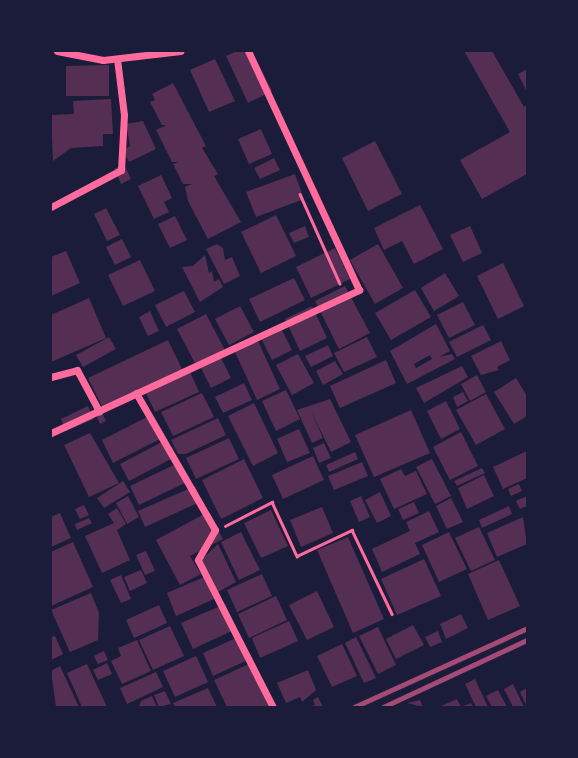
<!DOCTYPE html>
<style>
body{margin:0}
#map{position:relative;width:578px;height:758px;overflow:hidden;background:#1b1b3a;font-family:"Libre Baskerville",serif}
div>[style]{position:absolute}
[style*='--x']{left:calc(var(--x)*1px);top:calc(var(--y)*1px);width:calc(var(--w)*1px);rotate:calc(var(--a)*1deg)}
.building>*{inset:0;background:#542f53}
.path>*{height:2.5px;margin:-1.25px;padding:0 1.25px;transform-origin:1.25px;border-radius:1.25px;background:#ff6b9d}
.minor>*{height:7px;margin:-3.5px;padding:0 3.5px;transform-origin:3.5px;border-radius:3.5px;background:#ff6b9d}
.rail>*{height:5px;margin:-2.5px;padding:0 2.5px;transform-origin:2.5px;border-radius:2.5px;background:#a44b75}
span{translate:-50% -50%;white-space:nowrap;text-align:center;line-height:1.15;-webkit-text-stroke:5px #1b1b3a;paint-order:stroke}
.frame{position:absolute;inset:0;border:52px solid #1b1b3a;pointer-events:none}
</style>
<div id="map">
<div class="building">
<div style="clip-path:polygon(237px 51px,252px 51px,272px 91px,248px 103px,226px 56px)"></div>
<div style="clip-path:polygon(464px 51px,492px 51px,524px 107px,527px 105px,527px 174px,482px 199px,460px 160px,510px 132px)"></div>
<div style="clip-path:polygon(215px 59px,235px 101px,209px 112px,190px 70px)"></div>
<div style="clip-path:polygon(109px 65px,109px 96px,66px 96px,66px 66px)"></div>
<div style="clip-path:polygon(527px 69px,527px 92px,518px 74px)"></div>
<div style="clip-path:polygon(173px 83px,206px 146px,202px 148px,218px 174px,214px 176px,241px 222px,208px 239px,188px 201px,185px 187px,192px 184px,183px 184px,173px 164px,178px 162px,172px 162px,156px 130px,167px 125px,162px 125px,150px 102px,155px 100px,152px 94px)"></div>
<div style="clip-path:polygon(111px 99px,113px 134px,103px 134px,103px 146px,71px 148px,53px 161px,51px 115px,74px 114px,73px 101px)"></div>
<div style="clip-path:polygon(143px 121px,156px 149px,129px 162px,123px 150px,130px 146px,126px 124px)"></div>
<div style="clip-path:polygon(261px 129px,272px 154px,249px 164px,238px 139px)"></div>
<div style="clip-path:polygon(375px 141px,402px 194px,368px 211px,342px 158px)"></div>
<div style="clip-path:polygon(274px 158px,280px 170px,260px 179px,254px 168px)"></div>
<div style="clip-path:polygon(124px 164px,131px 179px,121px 184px,114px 169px)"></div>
<div style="clip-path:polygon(295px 174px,304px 199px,256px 217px,246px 192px)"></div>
<div style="clip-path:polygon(161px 175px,172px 198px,164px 202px,169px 212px,154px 219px,138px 186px)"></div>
<div style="clip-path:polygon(420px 205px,443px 249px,414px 264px,402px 241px,384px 250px,374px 228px)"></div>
<div style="clip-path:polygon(106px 208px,120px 235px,107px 241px,94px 214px)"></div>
<div style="clip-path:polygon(276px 215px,296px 256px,261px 273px,241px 232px)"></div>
<div style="clip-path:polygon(175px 216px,187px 240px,170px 248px,158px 224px)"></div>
<div style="clip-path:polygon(305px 226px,309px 237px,294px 243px,289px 233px)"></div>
<div style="clip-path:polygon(470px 226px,482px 253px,463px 262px,450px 235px)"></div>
<div style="clip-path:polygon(122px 239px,131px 257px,115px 265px,106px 247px)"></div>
<div style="clip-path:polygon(217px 244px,223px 248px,225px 260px,232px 257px,240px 276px,224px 284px,206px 249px)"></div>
<div style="clip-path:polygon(378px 244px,403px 288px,375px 304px,350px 260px)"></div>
<div style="clip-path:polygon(335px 248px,350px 279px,311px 298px,296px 267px)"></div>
<div style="clip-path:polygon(66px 251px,80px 283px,51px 296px,51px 257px)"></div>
<div style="clip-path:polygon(205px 255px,209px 273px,212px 271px,214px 282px,219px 279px,223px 287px,200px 302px,182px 267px,193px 266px)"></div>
<div style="clip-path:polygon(140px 260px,155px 291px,123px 306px,108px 275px)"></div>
<div style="clip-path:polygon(503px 263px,524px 306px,498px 319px,477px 276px)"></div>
<div style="clip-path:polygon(445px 273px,459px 296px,434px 311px,421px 288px)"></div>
<div style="clip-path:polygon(294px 278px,305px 300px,260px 322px,249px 299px)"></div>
<div style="clip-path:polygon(345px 286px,370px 333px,339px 349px,315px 301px)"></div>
<div style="clip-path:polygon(415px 290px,431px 317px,391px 340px,375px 313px)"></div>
<div style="clip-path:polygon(184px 291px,195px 312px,166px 327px,155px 305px)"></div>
<div style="clip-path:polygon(89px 298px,106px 338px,51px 362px,51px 315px)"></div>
<div style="clip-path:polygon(463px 302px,475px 325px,449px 338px,437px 315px)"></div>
<div style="clip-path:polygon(240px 306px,254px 332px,229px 345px,215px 319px)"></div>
<div style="clip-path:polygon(312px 306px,327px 338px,300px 351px,285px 319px)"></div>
<div style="clip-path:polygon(150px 311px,159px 331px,148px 336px,139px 317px)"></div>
<div style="clip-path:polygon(206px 314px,226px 352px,197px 367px,177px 329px)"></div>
<div style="clip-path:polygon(evenodd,436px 324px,450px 351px,439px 357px,452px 354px,455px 359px,407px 384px,390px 351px,436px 324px,430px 355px,432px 359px,416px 368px,414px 364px,430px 355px)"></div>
<div style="clip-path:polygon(483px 325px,491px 340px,457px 357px,449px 342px)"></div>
<div style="clip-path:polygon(282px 330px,292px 350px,272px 360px,262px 340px)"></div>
<div style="clip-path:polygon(109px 337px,116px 349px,83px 367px,76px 355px)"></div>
<div style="clip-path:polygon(367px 337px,377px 357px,344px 372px,334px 353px)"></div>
<div style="clip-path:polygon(168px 340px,182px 369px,103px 408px,88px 378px)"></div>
<div style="clip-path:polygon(258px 341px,280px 389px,257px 400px,235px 352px)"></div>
<div style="clip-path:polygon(501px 341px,510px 360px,497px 367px,499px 370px,481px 375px,471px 356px)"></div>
<div style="clip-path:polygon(328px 345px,333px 356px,311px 367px,305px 356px)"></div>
<div style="clip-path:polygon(298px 354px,314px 383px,292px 395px,276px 365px)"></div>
<div style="clip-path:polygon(221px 358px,231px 378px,211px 388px,201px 368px)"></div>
<div style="clip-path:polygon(386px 360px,396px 383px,340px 408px,330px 386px)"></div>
<div style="clip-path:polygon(335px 361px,343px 374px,323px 385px,316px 371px)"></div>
<div style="clip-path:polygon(462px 366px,468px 377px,424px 403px,416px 388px)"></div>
<div style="clip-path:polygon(190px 372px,199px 392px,155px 412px,146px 393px)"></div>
<div style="clip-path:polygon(477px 375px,486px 392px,470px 401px,461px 384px)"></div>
<div style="clip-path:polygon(516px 378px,527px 396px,527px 416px,514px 424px,494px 392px)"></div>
<div style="clip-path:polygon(244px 383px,252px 400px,223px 413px,215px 397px)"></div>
<div style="clip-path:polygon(286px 390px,300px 419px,276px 431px,262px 401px)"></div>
<div style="clip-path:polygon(463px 392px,468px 401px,457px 407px,453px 397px)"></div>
<div style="clip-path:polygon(202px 393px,214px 417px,173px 436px,161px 412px)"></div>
<div style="clip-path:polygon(486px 394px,505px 429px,476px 445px,456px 410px)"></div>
<div style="clip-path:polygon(330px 399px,351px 442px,331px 452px,311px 411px,323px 438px,312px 443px,297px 410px)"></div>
<div style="clip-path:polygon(446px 401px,460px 429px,441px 439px,427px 411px)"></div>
<div style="clip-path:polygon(254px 403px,278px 453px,253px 466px,228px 416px)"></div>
<div style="clip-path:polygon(88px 406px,94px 419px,66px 431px,61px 419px)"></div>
<div style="clip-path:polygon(99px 406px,106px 421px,100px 424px,93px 409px)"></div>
<div style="clip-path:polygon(411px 410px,430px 453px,374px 477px,355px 435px)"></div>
<div style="clip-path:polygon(149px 416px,160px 439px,113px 463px,102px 440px)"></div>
<div style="clip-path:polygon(218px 418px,226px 435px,186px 454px,178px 454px,171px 440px)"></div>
<div style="clip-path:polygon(299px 429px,310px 453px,287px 462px,277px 439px)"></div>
<div style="clip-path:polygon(461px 432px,478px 466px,450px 480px,433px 447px)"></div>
<div style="clip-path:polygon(90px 433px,119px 483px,89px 497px,64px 445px)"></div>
<div style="clip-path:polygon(229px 438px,239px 459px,196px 479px,186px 458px)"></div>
<div style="clip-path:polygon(162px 442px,171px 459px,129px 481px,120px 464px)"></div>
<div style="clip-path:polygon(324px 443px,331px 458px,319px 463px,313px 448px)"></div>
<div style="clip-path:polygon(527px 451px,527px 478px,503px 489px,493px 467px)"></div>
<div style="clip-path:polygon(355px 452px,358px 459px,329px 472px,326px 465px)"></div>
<div style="clip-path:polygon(313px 456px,324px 480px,283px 499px,272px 475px)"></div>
<div style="clip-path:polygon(244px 459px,263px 498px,221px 519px,202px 480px)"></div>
<div style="clip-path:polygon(432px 459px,451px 496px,435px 504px,416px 467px)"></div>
<div style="clip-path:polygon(180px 462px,189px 481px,139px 505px,130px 486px)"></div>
<div style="clip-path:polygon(362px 462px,368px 476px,334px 490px,328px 476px)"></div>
<div style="clip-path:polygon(482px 468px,485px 473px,457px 486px,454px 481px)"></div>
<div style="clip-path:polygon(401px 469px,405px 476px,416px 471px,427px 494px,394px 509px,380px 479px)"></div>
<div style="clip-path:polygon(484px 475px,494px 496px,467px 509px,458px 488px)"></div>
<div style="clip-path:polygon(123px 481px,130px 492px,104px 508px,97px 498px)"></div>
<div style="clip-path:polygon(519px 484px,522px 491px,511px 496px,508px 489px)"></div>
<div style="clip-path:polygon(195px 486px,202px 501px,145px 527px,138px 511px)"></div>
<div style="clip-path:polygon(380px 492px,391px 516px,377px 523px,365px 500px)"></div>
<div style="clip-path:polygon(128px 496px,139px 517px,127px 524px,116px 503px)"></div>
<div style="clip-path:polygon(361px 496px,370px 517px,359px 522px,350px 501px)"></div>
<div style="clip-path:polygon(527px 496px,527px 506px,520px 509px,516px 501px)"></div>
<div style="clip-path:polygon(451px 498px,463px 522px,447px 529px,436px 506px)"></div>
<div style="clip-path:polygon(414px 502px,419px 513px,403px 520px,398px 509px)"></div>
<div style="clip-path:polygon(84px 505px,89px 515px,80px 519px,75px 509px)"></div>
<div style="clip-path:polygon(509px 506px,512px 514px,482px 528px,479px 520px)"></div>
<div style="clip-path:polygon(322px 507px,333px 533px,301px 547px,290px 520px)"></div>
<div style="clip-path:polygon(117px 508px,126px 524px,117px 530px,130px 560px,102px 573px,85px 536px,114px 523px,108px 514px)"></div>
<div style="clip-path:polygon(271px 510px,288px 546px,261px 558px,244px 523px)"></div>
<div style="clip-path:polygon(429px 511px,439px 532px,415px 543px,420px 554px,382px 572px,372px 549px,410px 531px,406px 522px)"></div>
<div style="clip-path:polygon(208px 512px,223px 539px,190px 556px,201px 574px,180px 585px,156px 540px)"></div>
<div style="clip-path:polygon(60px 513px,71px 538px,51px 547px,51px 517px)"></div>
<div style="clip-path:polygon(523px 517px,527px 544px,497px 557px,487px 533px)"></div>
<div style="clip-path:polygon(89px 518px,92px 523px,77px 530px,75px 524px)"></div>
<div style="clip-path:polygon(479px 527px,495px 560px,471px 571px,455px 538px)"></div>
<div style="clip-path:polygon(241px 532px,260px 570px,239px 580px,221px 542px)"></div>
<div style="clip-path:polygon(449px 532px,467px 569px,439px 582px,422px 545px)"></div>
<div style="clip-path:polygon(348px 537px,384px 619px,353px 633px,317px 550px)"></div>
<div style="clip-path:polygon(73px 542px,93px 587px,51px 606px,51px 552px)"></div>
<div style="clip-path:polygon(218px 544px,236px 582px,218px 592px,202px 559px)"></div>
<div style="clip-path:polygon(146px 551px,155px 571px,145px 575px,136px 555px)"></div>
<div style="clip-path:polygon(424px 559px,441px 596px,397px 615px,381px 579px)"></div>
<div style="clip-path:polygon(499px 560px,520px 606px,488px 620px,468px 574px)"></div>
<div style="clip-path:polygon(141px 570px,147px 583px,130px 591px,124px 577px)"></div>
<div style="clip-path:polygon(262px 574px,272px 596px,237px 612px,227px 590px)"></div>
<div style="clip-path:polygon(121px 575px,131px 599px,121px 603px,110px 580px)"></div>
<div style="clip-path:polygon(204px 577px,214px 599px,176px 616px,167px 593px)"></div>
<div style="clip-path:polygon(317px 591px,334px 627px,307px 640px,289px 605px)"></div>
<div style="clip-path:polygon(91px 593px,99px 613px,98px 640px,70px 652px,51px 610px)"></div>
<div style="clip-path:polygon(276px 596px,287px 620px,249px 638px,238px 614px)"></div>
<div style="clip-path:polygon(225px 604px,236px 629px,193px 649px,181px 623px)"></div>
<div style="clip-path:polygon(159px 605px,167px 623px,134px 638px,126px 620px)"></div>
<div style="clip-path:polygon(461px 614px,468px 628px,446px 639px,440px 624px)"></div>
<div style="clip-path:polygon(289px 621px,298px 641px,260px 658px,252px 638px)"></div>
<div style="clip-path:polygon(413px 625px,424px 645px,396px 659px,386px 639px)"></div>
<div style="clip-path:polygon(170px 626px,184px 656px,153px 670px,139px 640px)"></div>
<div style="clip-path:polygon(378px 627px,396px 665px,378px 674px,359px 636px)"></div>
<div style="clip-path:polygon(438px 631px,442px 642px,430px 647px,425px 637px)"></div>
<div style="clip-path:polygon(55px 636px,63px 654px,51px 660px,51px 637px)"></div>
<div style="clip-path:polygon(238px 637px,248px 660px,213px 676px,203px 653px)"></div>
<div style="clip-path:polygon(356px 637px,376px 678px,364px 683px,345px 643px)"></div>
<div style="clip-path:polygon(137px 640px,151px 671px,122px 684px,111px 661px,121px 656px,118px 648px)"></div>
<div style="clip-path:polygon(342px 644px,357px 676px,332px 687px,317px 656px)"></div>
<div style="clip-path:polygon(104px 651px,108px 660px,98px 664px,94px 656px)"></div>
<div style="clip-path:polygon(196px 656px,208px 682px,175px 697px,163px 671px)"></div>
<div style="clip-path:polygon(107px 663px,112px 674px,98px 680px,93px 670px)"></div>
<div style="clip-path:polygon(251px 663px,271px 707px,227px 707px,214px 680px)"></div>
<div style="clip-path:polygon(87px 664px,107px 707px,82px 707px,67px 673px)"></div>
<div style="clip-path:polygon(60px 666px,79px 707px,56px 707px,51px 671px)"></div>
<div style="clip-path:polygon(308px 670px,316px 690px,302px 702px,300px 697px,286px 703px,277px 683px)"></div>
<div style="clip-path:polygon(156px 672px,163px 687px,127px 704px,120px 688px)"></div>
<div style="clip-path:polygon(475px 679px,488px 707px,476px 707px,465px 684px)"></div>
<div style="clip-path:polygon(513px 684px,524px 707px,513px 707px,504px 689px)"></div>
<div style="clip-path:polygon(208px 688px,217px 707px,175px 707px,173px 703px)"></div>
<div style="clip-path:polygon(527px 688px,527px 707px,520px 692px)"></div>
<div style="clip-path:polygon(498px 690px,507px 707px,492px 707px,486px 696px)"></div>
<div style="clip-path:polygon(165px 691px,171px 704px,159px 707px,154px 695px)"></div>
<div style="clip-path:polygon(152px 696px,157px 707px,139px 707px,141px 701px)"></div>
<div style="clip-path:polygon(318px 697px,323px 707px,309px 707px,315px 705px,313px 700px)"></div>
<div style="clip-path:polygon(457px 699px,461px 707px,471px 703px,473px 707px,439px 707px)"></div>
<div style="clip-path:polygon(420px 700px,423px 707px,407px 703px)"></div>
</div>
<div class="path">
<div style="--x:300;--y:194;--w:98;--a:66"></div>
<div style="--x:225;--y:526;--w:53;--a:-27.1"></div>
<div style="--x:272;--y:502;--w:60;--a:65.2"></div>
<div style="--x:297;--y:556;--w:61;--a:-25.3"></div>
<div style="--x:352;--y:530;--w:93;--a:64.5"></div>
</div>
<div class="minor">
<div style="--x:57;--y:51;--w:47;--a:11.1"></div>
<div style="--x:103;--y:60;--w:78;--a:-6.7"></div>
<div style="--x:51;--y:207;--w:79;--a:-27.9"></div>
<div style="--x:121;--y:170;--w:55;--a:-86.9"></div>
<div style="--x:124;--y:115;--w:56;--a:-97.1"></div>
<div style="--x:51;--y:377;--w:27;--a:-15"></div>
<div style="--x:77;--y:370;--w:47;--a:61.8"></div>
<div style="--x:136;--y:393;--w:158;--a:60"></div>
<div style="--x:215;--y:530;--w:34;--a:120"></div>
<div style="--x:198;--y:560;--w:165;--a:63"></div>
<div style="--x:51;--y:433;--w:340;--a:-24.9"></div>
<div style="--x:359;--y:290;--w:264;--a:-114.9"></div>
</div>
<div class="rail">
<div style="--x:354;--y:707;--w:190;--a:-24.5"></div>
<div style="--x:383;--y:707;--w:159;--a:-25"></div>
</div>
<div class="frame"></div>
</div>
